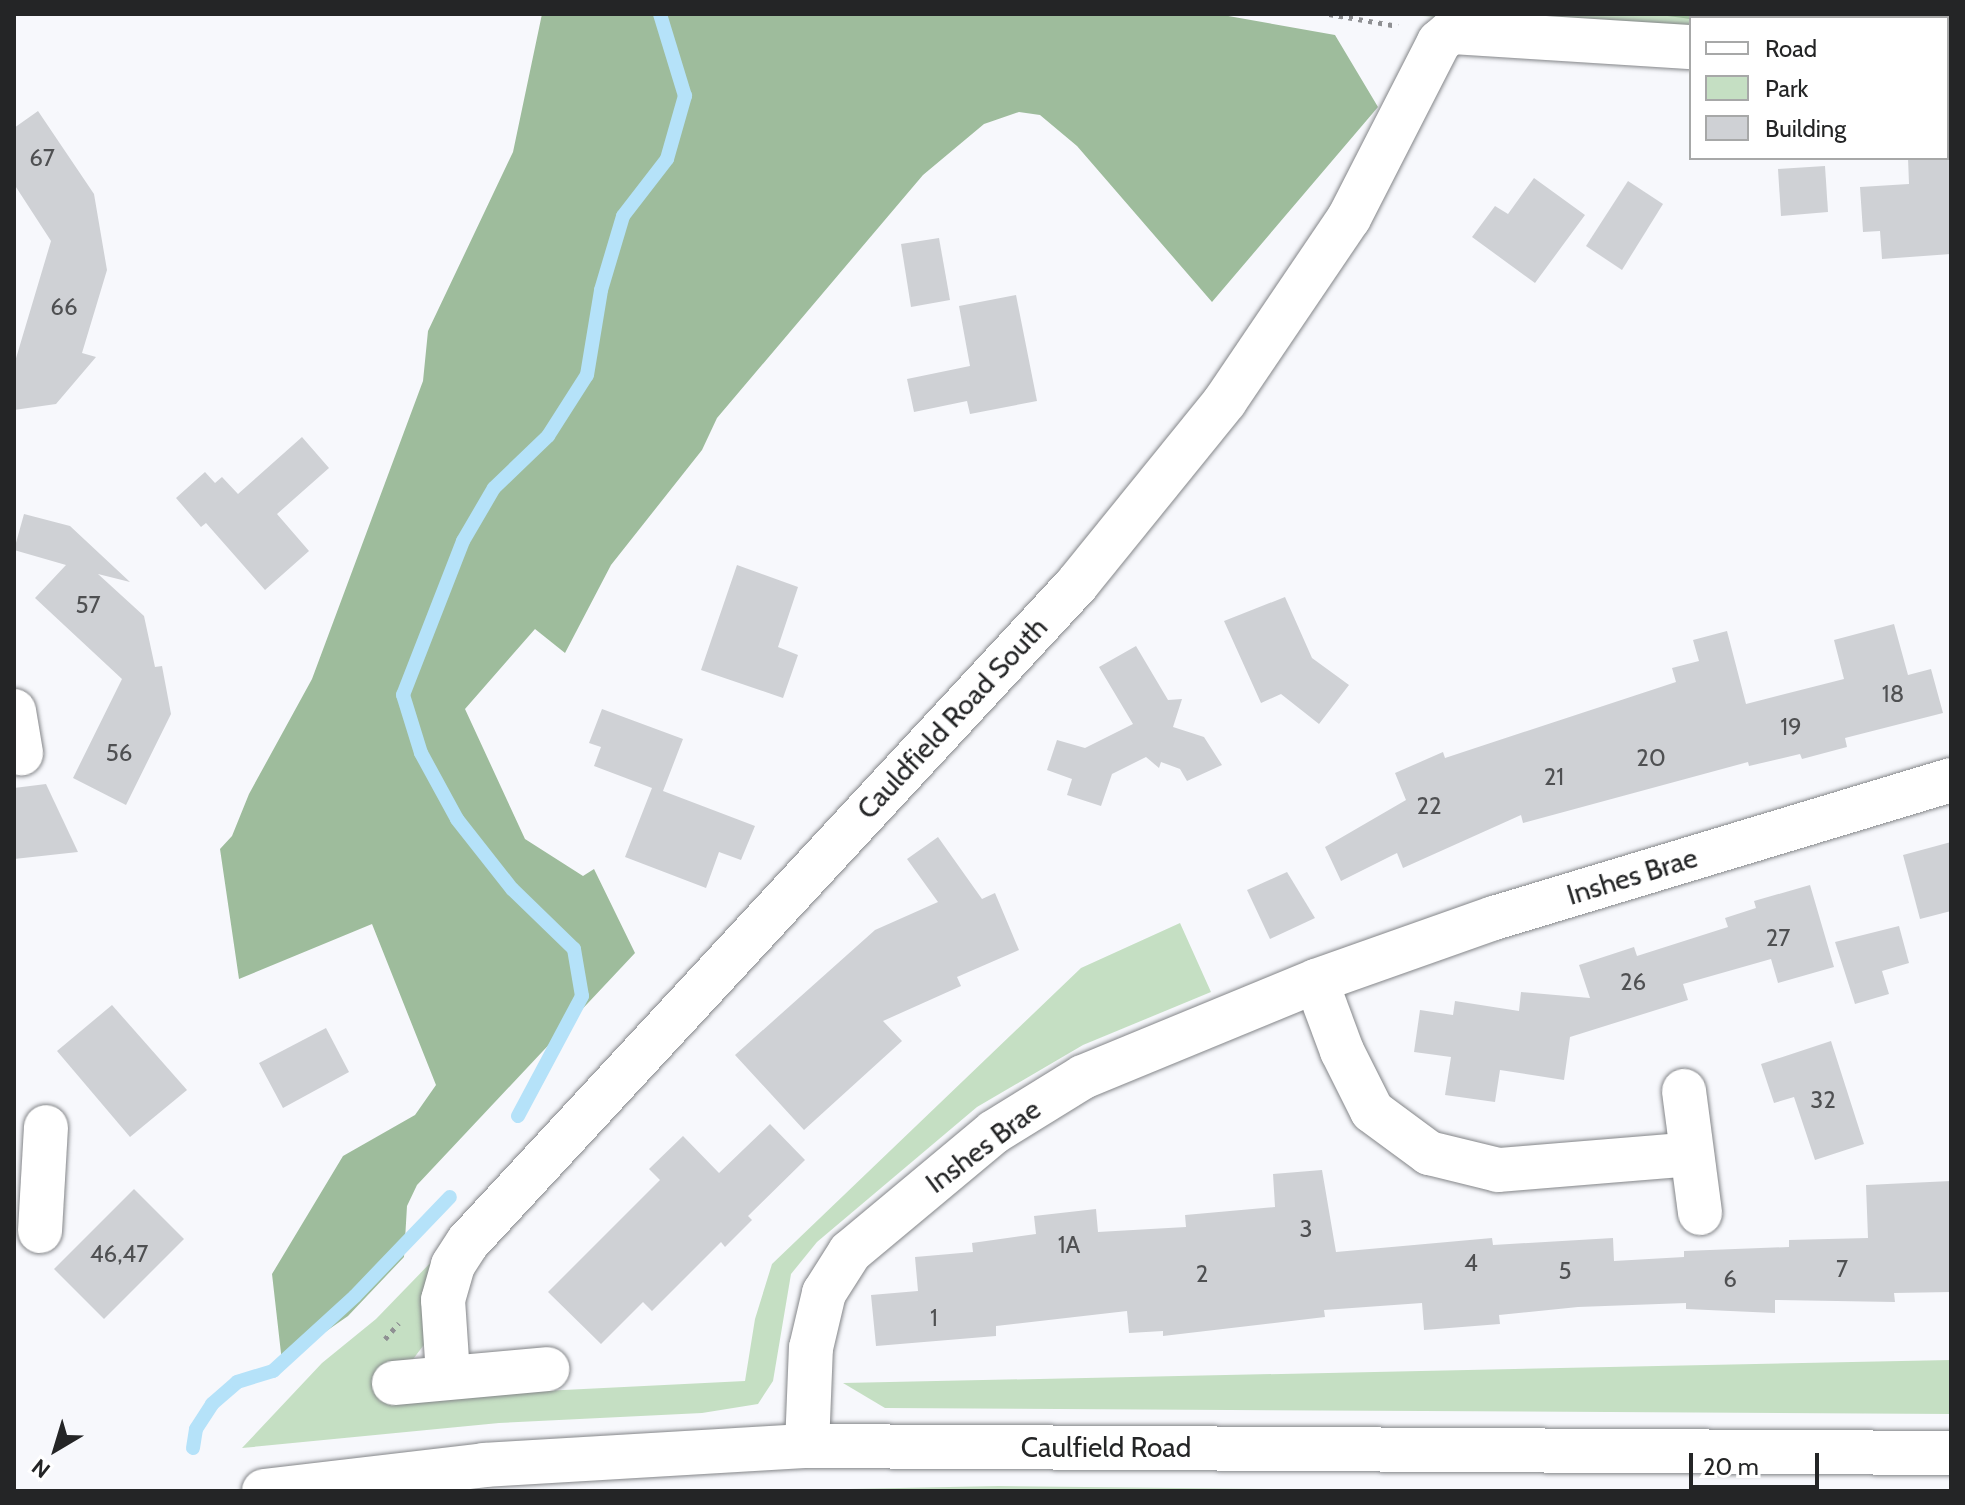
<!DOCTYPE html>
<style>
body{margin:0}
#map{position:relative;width:1965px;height:1505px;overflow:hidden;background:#f7f8fc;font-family:Cabin,sans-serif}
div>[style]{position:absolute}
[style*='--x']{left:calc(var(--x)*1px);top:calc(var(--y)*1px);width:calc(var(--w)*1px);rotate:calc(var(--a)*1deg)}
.green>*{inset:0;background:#c5dfc3}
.forest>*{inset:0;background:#9ebc9c}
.stream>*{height:14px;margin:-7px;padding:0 7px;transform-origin:7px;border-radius:7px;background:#b5e2f9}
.building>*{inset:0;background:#cfd1d5}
.path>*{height:5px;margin-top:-2.5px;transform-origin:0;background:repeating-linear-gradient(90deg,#8f9093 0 4px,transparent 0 10px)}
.roads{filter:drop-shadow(0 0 2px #848689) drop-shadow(0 0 2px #848689)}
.minor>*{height:44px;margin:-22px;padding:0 22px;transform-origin:22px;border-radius:22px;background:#fff}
span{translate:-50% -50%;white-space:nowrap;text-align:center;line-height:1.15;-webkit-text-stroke:6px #fff;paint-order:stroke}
.number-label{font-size:24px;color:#4f5052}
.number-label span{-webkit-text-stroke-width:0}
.street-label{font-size:28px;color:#242526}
.frame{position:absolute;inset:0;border:16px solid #242526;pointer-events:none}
.legend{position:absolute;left:1689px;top:16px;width:260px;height:144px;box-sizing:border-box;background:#fff;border:2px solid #a7a8a8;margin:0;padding:10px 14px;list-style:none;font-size:24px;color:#242526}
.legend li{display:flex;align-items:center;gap:16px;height:40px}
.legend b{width:40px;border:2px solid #a7a8a8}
.north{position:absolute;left:16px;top:1409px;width:80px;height:80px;-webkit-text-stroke:6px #fff;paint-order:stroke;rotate:218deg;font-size:22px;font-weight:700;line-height:32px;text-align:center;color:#242526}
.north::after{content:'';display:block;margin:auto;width:28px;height:36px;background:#242526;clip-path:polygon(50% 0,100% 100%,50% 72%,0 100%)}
.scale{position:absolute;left:1689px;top:1453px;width:130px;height:36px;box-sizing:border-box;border:4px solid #242526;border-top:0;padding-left:10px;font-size:24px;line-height:28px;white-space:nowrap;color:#242526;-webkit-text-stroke:6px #fff;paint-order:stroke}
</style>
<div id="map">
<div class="green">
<div style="clip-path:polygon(1392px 14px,1834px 14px,1691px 18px,1691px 34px)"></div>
<div style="clip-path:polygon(1180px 923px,1211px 992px,1083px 1045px,977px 1107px,817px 1242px,791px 1274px,773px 1381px,758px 1404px,702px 1413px,499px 1423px,242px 1448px,322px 1363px,376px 1319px,438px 1255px,426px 1342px,383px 1399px,745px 1381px,755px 1319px,772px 1264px,1081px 968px)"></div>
<div style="clip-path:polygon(1951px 1360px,1951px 1414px,885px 1408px,843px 1383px)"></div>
<div style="clip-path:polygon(999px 1486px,1271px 1489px,1360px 1491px,748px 1491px)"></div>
</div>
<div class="forest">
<div style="clip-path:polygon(542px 14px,1217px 14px,1335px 35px,1378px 107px,1212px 302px,1077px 146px,1040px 115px,1019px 112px,984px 124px,923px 175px,717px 418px,702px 450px,611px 565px,565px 653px,535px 629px,465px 709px,525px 839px,583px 876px,594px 869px,635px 953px,417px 1185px,407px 1206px,404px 1257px,348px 1316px,282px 1362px,272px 1274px,343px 1156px,415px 1115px,436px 1085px,372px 924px,239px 979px,220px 849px,232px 836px,249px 794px,312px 679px,423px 381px,428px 331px,513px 152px)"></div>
<div style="clip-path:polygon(1652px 14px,1783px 14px,1691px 19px)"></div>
</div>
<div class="stream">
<div style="--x:518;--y:1116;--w:136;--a:-61.9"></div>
<div style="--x:582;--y:996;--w:48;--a:-99.7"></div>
<div style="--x:574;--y:949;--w:86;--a:-135.9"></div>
<div style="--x:512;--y:889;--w:89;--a:-128.2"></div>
<div style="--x:457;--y:819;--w:75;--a:-118.6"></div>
<div style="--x:421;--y:753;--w:61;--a:-107.2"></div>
<div style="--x:403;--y:695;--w:165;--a:-68.7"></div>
<div style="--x:463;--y:541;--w:61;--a:-59.7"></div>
<div style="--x:494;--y:488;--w:75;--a:-43.9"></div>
<div style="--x:548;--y:436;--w:72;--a:-57.4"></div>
<div style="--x:587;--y:375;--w:86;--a:-80.6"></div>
<div style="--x:601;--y:290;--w:77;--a:-73.4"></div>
<div style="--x:623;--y:216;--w:72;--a:-52.3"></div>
<div style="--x:667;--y:159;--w:66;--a:-74.1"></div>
<div style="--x:685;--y:96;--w:86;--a:-107"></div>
<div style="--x:193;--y:1448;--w:19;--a:-81"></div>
<div style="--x:196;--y:1429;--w:30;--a:-57"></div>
<div style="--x:212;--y:1404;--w:33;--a:-41"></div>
<div style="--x:237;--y:1382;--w:38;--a:-17"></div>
<div style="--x:273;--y:1371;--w:111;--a:-42.4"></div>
<div style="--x:355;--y:1296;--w:137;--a:-46.2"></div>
</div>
<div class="building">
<div style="clip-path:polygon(38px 111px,94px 194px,107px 270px,82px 353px,96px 357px,56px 404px,14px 410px,14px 365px,51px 241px,14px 184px,14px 128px)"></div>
<div style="clip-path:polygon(1908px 158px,1951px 158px,1951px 254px,1882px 259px,1880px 231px,1863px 232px,1860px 187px,1909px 184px)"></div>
<div style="clip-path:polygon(1825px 166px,1828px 212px,1781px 216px,1778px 169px)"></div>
<div style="clip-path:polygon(1534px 178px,1585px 215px,1535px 283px,1472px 237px,1495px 206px,1508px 214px)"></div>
<div style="clip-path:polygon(1628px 181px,1663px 204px,1622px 270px,1586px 246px)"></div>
<div style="clip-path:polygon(939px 238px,950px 300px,911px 307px,901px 244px)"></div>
<div style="clip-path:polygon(1016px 295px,1037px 401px,970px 414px,967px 401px,914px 412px,907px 379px,970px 366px,959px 306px)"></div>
<div style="clip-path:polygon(302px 437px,329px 468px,277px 514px,309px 551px,265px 590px,206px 523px,201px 527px,176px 498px,205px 472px,215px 483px,222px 477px,238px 494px)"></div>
<div style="clip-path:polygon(24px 514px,70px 526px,130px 582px,98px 574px,144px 616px,155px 667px,162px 666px,171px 714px,126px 805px,73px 778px,122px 679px,35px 598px,66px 565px,14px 550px)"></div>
<div style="clip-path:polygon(737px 565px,798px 587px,778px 647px,798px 655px,783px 698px,701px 670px)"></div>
<div style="clip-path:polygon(1285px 597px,1312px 658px,1349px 685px,1319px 724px,1281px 694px,1261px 703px,1224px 621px)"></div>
<div style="clip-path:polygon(1894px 624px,1908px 675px,1931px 669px,1943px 713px,1845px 738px,1847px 747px,1802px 759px,1800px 754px,1749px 766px,1748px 762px,1523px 823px,1521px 815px,1403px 868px,1397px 853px,1341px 881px,1325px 847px,1406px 800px,1395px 773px,1443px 752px,1445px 758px,1676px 682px,1672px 668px,1699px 661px,1693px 640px,1727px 631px,1746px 704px,1844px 679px,1834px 640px)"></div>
<div style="clip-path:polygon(1136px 646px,1168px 700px,1182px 699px,1173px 727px,1204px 737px,1222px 765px,1187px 781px,1180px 769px,1161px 762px,1159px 768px,1146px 757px,1112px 774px,1101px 806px,1067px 795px,1072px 779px,1047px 770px,1057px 740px,1085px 748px,1133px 724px,1099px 667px)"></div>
<div style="clip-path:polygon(602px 709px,683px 739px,663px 791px,755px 826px,741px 860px,719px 852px,706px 888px,625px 857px,652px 788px,594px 766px,601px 747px,589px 743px)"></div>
<div style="clip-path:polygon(46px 784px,78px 852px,14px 859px,14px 788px)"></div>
<div style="clip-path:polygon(938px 837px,982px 899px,995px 893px,1019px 950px,957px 977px,961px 986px,883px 1021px,902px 1041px,804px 1130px,735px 1055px,875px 930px,938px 902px,907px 859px)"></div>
<div style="clip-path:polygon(1951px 842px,1951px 911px,1920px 919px,1903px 855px)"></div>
<div style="clip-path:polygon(1287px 872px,1315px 918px,1270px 939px,1247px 890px)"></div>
<div style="clip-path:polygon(1810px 885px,1834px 967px,1778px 983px,1771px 959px,1683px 984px,1688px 1000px,1570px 1037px,1564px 1080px,1500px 1070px,1495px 1102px,1445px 1095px,1451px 1057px,1414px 1052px,1420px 1010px,1453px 1015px,1455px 1001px,1519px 1011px,1521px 992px,1590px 998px,1579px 965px,1634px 947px,1637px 956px,1728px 927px,1725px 918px,1756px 908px,1754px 901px)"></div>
<div style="clip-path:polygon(1899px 926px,1909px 963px,1882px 971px,1889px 994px,1855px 1004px,1835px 942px)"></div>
<div style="clip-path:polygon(112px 1005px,187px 1090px,130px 1137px,57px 1051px)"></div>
<div style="clip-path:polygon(326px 1028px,349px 1072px,283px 1108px,259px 1063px)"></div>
<div style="clip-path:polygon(1831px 1041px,1864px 1144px,1815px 1160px,1794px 1097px,1774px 1103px,1761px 1064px)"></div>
<div style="clip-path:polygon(770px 1124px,805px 1160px,748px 1216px,752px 1220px,725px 1247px,721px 1242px,652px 1311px,643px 1302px,601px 1344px,548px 1292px,660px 1180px,649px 1169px,683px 1136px,719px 1173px)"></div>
<div style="clip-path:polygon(1322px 1170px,1336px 1252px,1492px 1238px,1493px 1245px,1613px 1238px,1614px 1261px,1684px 1257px,1684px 1251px,1789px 1247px,1789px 1240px,1868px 1238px,1866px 1185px,1951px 1181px,1951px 1292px,1894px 1293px,1895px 1302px,1775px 1300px,1775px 1313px,1686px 1309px,1686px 1303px,1578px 1307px,1499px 1315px,1500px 1324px,1424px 1330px,1422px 1303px,1324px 1310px,1325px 1317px,1163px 1336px,1163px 1331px,1129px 1333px,1127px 1311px,996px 1326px,996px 1336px,876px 1346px,871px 1295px,918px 1291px,915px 1257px,973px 1252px,972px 1243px,1036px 1234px,1034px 1216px,1096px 1209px,1098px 1232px,1186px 1227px,1185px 1215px,1275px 1207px,1273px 1174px)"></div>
<div style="clip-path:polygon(134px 1189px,184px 1239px,104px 1319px,54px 1269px)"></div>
</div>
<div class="path">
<div style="--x:1329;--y:14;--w:70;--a:9.9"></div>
<div style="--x:385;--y:1339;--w:21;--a:-49"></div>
</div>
<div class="roads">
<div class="minor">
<div style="--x:1861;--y:18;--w:4;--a:-63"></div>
<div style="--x:1947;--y:64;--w:4;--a:0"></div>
<div style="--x:14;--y:711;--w:43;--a:80.5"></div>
<div style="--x:1316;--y:981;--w:75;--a:69.6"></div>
<div style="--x:1342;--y:1051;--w:67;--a:63.4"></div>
<div style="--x:1372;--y:1111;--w:71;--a:36.4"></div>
<div style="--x:1429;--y:1153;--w:71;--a:13.8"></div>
<div style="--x:1498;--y:1170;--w:194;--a:-4.7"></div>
<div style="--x:1684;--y:1091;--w:123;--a:82.5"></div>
<div style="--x:40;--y:1231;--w:104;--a:-86.7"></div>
<div style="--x:448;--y:1375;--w:75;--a:-93.8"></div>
<div style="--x:443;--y:1300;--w:36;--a:-74"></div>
<div style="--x:453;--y:1265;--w:27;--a:-57"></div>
<div style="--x:468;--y:1242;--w:897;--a:-47.21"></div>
<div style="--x:1077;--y:584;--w:235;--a:-51"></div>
<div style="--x:1225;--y:401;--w:221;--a:-55.9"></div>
<div style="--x:1349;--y:218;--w:198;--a:-62.9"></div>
<div style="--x:1439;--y:42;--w:16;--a:-40"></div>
<div style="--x:1451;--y:32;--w:240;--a:3.6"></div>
<div style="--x:394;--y:1383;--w:154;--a:-5.2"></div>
<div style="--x:807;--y:1446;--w:98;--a:-87.7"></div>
<div style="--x:811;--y:1348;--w:57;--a:-76.7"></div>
<div style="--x:824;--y:1293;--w:49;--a:-57.6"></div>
<div style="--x:850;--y:1252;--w:187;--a:-39.8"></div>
<div style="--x:994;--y:1132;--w:105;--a:-31.7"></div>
<div style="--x:1083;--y:1077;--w:252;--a:-22.4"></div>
<div style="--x:1316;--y:981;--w:189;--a:-19.5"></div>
<div style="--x:1494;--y:918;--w:477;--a:-16.8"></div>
<div style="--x:264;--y:1491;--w:222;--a:-6.7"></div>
<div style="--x:484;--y:1465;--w:324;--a:-3.4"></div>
<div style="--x:807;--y:1446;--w:1144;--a:0.35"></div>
</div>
</div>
<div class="number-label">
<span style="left:42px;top:158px">67</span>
<span style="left:64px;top:307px">66</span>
<span style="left:88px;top:605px">57</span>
<span style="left:1893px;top:694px">18</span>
<span style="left:1791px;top:727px">19</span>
<span style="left:119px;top:753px">56</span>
<span style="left:1651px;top:758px">20</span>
<span style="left:1554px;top:777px">21</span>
<span style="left:1429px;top:806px">22</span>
<span style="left:1778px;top:938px">27</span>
<span style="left:1633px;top:982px">26</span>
<span style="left:1823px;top:1100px">32</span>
<span style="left:1306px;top:1229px">3</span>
<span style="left:1069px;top:1245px">1A</span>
<span style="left:119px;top:1254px">46,47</span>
<span style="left:1471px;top:1263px">4</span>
<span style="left:1842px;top:1269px">7</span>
<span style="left:1565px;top:1271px">5</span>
<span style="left:1202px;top:1274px">2</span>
<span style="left:1730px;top:1279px">6</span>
<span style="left:934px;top:1318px">1</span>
</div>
<div class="street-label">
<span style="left:952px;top:718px;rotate:-47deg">Cauldfield Road South</span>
<span style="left:1632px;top:876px;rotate:-17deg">Inshes Brae</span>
<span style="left:983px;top:1146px;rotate:-37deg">Inshes Brae</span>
<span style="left:1106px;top:1447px">Caulfield Road</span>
</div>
<div class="frame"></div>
<ul class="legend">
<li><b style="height:10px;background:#fff"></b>Road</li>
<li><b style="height:22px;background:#c5dfc3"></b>Park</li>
<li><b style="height:22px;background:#cfd1d5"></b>Building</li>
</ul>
<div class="north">N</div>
<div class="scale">20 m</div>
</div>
